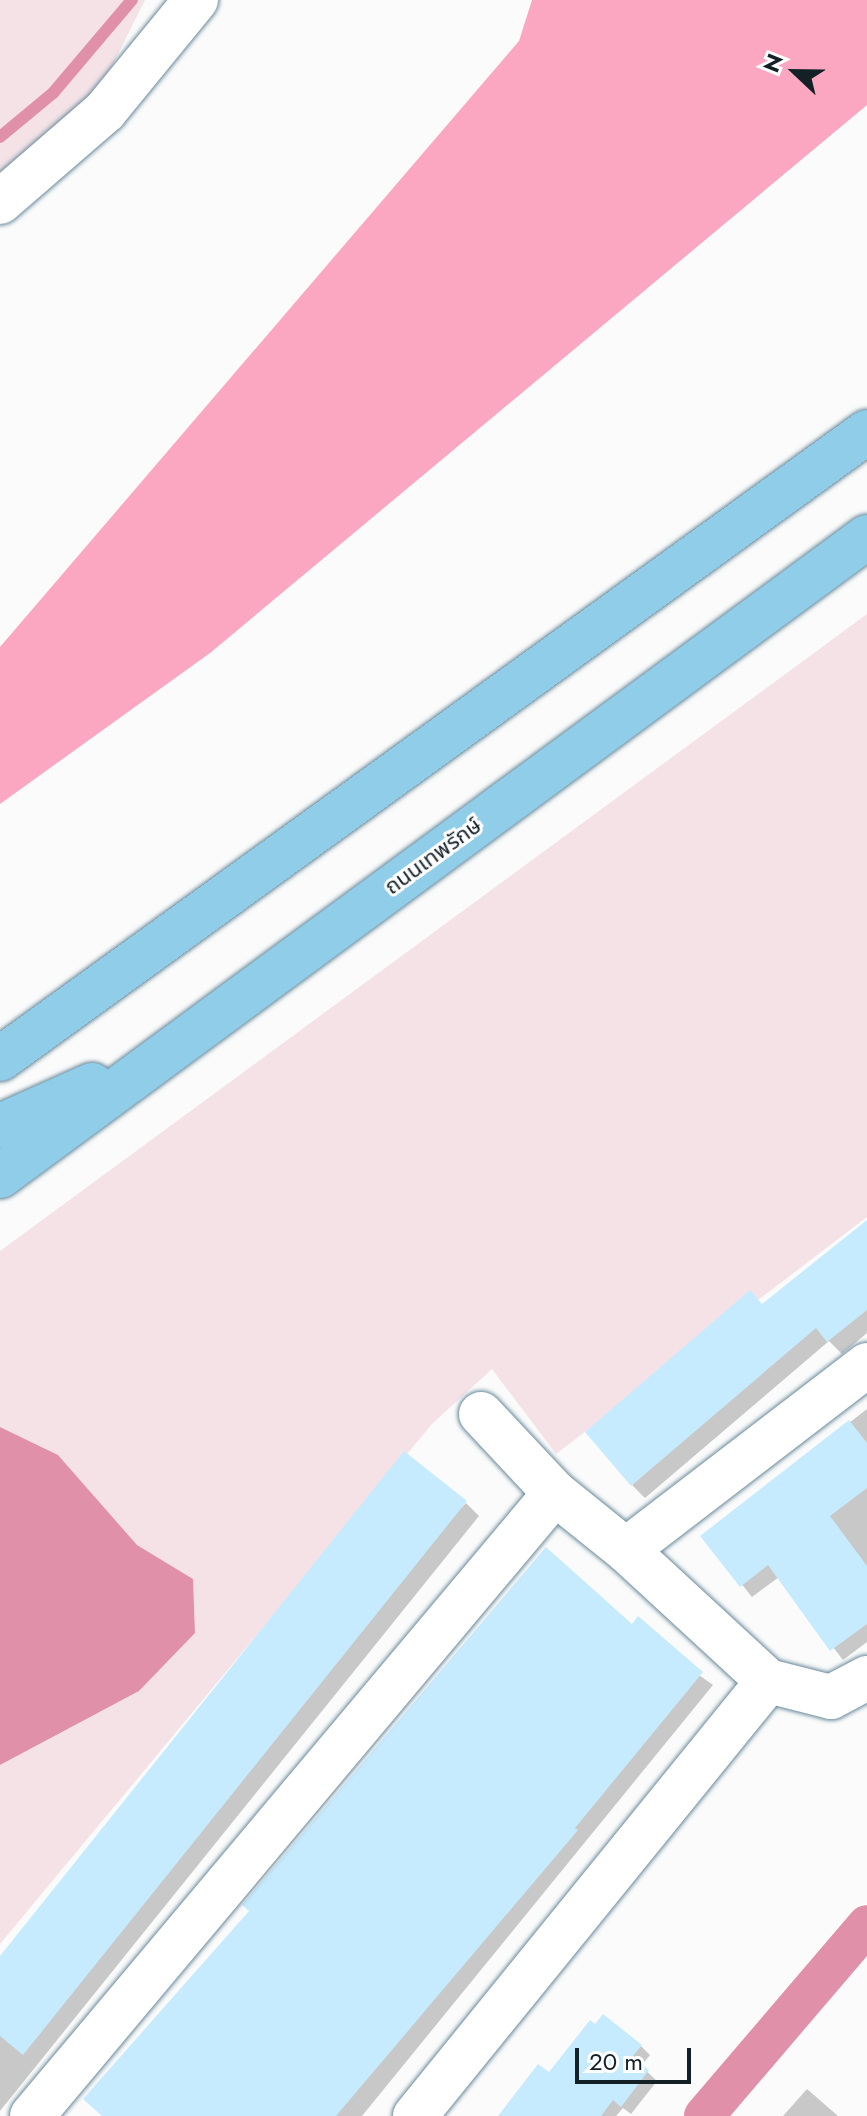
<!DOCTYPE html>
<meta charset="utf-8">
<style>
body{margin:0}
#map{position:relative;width:867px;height:2116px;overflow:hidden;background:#fbfbfb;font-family:Jost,"Noto Sans Thai",sans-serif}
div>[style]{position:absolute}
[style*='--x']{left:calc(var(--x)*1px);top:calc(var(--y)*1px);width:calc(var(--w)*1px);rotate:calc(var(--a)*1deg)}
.green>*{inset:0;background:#f4e2e7}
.forest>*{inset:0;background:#fca7c1}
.water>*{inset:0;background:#e190a9}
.shadow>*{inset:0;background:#0003}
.stream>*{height:12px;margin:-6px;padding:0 6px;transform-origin:6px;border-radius:6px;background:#e190a9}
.canal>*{height:40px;margin:-20px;padding:0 20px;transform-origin:20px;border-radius:20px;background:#e190a9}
.building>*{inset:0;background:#c7ebfe}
.roads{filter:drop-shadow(0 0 2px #698a9b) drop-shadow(0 0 2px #698a9b)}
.minor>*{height:44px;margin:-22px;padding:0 22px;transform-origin:22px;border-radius:22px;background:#fff}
.major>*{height:44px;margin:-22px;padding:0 22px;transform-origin:22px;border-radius:22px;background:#8fcde8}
span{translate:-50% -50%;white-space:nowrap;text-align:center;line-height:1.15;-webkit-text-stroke:6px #fff;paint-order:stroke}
.street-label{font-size:22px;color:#132127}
.north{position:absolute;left:755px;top:32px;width:80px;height:80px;-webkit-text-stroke:6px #fff;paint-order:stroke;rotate:292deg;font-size:22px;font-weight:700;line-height:32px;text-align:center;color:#132127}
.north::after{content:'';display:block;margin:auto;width:28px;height:36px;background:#132127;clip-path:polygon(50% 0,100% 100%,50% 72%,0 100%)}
.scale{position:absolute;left:575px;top:2048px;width:116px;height:36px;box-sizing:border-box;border:4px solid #132127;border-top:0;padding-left:10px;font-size:24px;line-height:28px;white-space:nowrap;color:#132127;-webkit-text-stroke:6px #fff;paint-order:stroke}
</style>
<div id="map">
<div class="green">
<div style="clip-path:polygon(0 0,145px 0,92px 106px,0 177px)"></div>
<div style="clip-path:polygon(867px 614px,867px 1217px,556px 1454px,492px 1369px,432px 1424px,0 1944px,0 1765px,139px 1691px,195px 1633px,193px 1579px,137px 1545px,58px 1455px,0 1427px,0 1251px)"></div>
</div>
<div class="forest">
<div style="clip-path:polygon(532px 0,867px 0,867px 105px,210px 653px,0 804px,0 647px,519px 41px)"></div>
</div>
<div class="water">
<div style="clip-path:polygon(0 1427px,58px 1455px,137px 1545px,193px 1579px,195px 1633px,139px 1691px,0 1765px)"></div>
</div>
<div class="shadow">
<div style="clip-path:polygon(867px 1221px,867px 1333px,842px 1354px,829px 1341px,645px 1498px,632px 1485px,763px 1305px)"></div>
<div style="clip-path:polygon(867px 1409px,867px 1642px,843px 1660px,779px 1577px,752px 1597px,703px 1536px)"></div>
<div style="clip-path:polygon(466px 1503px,479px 1516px,0 2111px,0 1957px)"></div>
<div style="clip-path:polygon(632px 1627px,713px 1685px,362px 2116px,103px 2116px)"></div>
<div style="clip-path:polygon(641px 2046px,650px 2055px,641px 2066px,657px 2081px,631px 2114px,623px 2108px,616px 2116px,499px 2116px,549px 2075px)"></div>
<div style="clip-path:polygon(807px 2089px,838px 2116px,783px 2116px)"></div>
</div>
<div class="stream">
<div style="--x:0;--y:137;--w:69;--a:-39.7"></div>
<div style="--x:53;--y:93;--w:122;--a:-49.7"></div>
</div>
<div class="canal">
<div style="--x:704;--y:2116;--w:251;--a:-49.5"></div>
</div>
<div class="building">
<div style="clip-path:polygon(867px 1220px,867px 1310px,827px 1342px,816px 1328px,631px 1486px,585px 1432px,750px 1290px,762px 1304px)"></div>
<div style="clip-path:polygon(849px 1420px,867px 1443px,867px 1488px,830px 1516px,867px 1566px,867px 1624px,830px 1651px,768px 1565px,740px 1587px,700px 1536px)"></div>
<div style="clip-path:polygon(404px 1451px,467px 1501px,23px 2055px,0 2036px,0 1956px)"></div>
<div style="clip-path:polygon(546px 1547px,632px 1624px,638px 1616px,703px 1672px,575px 1828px,578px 1830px,336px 2116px,102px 2116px,83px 2099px,249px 1911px,242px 1905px)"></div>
<div style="clip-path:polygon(603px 2014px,642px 2045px,632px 2057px,649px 2070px,621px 2107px,613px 2100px,601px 2116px,498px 2116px,538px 2064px,549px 2072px,590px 2020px,595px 2024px)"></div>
</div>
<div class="roads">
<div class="minor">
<div style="--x:0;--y:202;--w:139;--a:-40.9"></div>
<div style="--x:105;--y:111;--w:144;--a:-50.7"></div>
<div style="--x:481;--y:1414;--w:108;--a:46.9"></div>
<div style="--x:555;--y:1493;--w:91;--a:38.8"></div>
<div style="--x:626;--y:1550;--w:193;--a:42.7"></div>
<div style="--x:768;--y:1681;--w:65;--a:14.3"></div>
<div style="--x:831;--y:1697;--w:41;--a:-27.8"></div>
<div style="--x:626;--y:1550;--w:304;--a:-37.5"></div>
<div style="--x:32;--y:2116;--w:813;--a:-49.99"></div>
<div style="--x:415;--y:2116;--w:560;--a:-50.94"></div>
</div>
<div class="major">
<div style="--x:0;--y:1059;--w:1070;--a:-35.87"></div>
<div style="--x:0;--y:1126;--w:101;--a:-24"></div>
<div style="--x:0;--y:1176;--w:1077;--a:-36.39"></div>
</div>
</div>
<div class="street-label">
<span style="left:433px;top:856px;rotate:-36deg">ถนนเทพรักษ์</span>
</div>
<div class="north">N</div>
<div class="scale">20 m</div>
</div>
